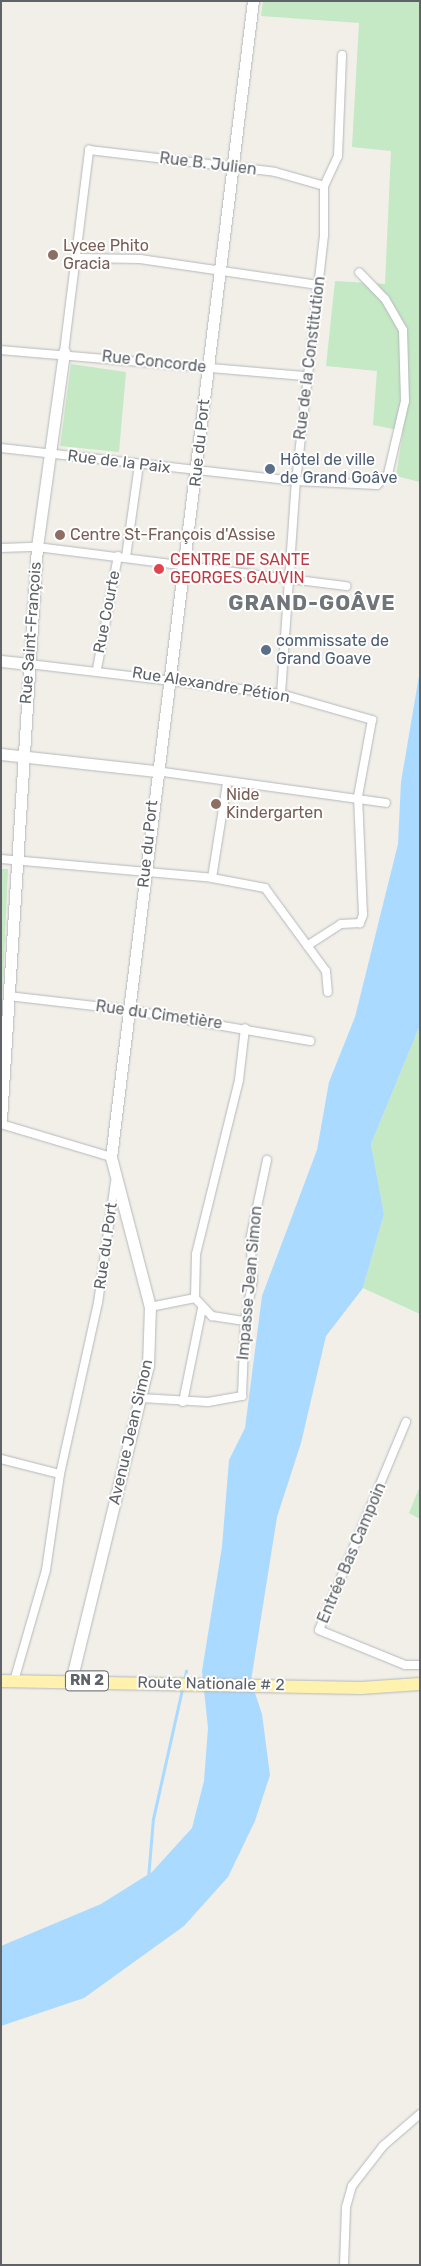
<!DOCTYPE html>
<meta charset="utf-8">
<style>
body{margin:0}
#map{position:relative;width:421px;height:2266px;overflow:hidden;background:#f1efe8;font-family:Rubik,sans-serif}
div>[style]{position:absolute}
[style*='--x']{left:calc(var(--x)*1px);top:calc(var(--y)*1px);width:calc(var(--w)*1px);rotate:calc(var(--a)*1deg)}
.green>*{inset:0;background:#c5e8c5}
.water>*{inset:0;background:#aadaff}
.stream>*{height:2.5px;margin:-1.25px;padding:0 1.25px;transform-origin:1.25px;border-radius:1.25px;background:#aadaff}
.roads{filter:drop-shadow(0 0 1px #b5b8bc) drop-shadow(0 0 1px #b5b8bc)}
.street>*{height:8px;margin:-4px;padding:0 4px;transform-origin:4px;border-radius:4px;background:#fff}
.secondary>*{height:11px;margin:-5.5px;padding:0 5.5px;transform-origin:5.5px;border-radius:5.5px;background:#fff}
.primary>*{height:12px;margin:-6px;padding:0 6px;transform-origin:6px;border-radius:6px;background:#fff2af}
.dots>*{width:14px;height:14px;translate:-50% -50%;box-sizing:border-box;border:2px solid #fff;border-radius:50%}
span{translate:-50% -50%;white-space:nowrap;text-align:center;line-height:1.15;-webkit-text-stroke:4px #fff;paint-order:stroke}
.shield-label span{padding:1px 4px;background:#fff;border:1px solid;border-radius:4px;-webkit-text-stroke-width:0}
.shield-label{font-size:15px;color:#5f6368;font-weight:700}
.street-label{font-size:16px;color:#5f6368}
.education-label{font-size:16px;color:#785e54}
.left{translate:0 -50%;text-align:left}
.service-label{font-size:16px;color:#4e5e75}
.health-label{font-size:16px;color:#be3a42}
.district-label{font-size:21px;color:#70757a;font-weight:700;letter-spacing:1px}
.frame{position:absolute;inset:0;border:2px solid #5f6368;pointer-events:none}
</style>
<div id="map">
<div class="green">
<div style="clip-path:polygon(263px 1px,420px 1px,420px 482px,396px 476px,403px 431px,373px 425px,377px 371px,326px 366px,335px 281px,385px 284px,391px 151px,352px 147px,359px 23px,261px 16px)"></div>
<div style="clip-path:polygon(71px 364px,126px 372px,119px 452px,60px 446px)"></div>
<div style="clip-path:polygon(1px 869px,8px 869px,1px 1025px)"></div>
<div style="clip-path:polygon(420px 1025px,420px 1314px,363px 1288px,384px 1214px,371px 1144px)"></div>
<div style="clip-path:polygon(420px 1486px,420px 1519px,409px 1513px)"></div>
</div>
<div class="water">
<div style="clip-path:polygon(420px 670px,420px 1025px,371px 1144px,384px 1214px,363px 1288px,326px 1336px,301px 1443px,277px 1517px,251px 1681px,262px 1714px,270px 1775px,255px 1821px,228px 1877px,184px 1926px,84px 1998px,1px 2026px,1px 1946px,101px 1904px,152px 1872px,192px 1828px,204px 1781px,208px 1728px,202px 1671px,222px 1547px,229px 1460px,245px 1428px,262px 1296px,317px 1150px,329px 1082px,355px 1017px,398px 844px,401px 782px)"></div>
</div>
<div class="stream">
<div style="--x:184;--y:1682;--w:11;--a:-80"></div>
<div style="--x:148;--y:1878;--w:59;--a:-85.2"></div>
<div style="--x:153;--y:1819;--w:133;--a:-77.4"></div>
</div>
<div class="roads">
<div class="street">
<div style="--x:77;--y:258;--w:63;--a:0.9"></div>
<div style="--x:140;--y:259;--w:180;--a:8.3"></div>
<div style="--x:1;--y:350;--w:306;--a:4.9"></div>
<div style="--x:64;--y:352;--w:204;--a:-82.9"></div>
<div style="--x:89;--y:150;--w:187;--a:6.7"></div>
<div style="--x:275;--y:172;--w:51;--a:15.9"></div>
<div style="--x:1;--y:448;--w:297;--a:6.4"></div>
<div style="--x:296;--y:481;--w:81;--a:2.8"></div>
<div style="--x:377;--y:485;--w:16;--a:-45"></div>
<div style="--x:388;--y:474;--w:75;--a:-76.9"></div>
<div style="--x:405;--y:401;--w:71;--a:-91.6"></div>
<div style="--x:403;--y:330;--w:36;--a:-120"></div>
<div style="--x:385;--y:299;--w:37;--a:-134"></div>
<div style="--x:1;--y:548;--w:36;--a:-2"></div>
<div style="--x:37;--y:547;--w:312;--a:7.2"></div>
<div style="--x:126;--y:557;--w:93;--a:-82"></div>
<div style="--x:29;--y:664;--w:254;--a:6.8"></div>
<div style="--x:281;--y:694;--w:95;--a:15.9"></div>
<div style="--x:372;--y:720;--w:77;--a:100.4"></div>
<div style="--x:358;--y:796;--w:119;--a:87.6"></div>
<div style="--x:363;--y:915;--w:9;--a:111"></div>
<div style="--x:360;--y:923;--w:19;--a:177"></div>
<div style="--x:341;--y:924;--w:40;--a:147.1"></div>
<div style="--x:97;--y:669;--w:115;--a:-79.5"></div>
<div style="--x:281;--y:694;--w:214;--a:-86"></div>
<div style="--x:296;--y:481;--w:248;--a:-83.5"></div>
<div style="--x:324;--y:235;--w:49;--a:-90"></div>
<div style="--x:324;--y:186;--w:33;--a:-65"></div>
<div style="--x:338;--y:156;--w:101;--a:-87.7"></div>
<div style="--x:156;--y:771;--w:232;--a:7.9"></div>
<div style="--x:1;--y:859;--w:212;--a:5.1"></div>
<div style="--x:212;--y:878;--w:54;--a:10.7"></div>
<div style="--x:265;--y:888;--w:103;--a:53.7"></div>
<div style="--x:326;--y:971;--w:21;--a:85"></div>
<div style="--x:212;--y:878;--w:96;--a:-81"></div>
<div style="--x:8;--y:996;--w:122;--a:6.6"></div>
<div style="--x:129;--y:1010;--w:184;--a:9.7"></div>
<div style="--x:1;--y:1124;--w:115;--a:16.7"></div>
<div style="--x:195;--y:1298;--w:44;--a:-88.7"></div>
<div style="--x:196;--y:1254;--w:179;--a:-76.1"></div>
<div style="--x:239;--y:1080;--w:52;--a:-83.4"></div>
<div style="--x:150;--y:1307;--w:46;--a:-11.3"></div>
<div style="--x:195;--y:1298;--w:25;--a:47"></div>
<div style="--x:212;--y:1316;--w:33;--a:9"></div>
<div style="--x:141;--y:1398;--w:67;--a:3.4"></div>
<div style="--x:208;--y:1402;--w:35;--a:-10"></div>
<div style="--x:242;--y:1396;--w:75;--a:-87.7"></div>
<div style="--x:245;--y:1321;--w:43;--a:-79.2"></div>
<div style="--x:253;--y:1279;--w:39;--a:-94"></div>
<div style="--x:250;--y:1240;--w:82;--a:-78"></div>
<div style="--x:183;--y:1402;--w:95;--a:-78.5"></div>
<div style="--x:406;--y:1422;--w:225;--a:112.7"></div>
<div style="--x:319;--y:1630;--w:93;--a:22.1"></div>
<div style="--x:405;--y:1665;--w:15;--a:0"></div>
<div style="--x:1;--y:1459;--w:61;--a:14.3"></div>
<div style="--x:14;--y:1681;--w:116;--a:-73.9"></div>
<div style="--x:46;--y:1570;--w:97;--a:-81.7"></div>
<div style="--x:60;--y:1474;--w:175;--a:-77.5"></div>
<div style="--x:98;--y:1303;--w:122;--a:-82"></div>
<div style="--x:344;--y:2265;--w:58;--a:-88"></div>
<div style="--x:346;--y:2207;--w:22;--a:-74"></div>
<div style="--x:352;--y:2186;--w:51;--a:-52.2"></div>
<div style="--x:383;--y:2146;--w:49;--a:-40.9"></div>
</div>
<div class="secondary">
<div style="--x:1;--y:661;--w:28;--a:6"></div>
<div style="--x:1;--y:754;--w:156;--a:6.3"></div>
<div style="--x:1;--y:1119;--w:573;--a:-86.4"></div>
<div style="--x:37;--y:547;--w:197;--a:-82.1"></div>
<div style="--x:71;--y:1681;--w:324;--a:-76.3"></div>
<div style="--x:148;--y:1366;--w:59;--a:-88.1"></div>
<div style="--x:150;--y:1307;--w:155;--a:-104.6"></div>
<div style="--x:111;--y:1157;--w:1165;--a:-83"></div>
</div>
<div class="primary">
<div style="--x:1;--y:1681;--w:360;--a:1.1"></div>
<div style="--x:361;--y:1688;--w:59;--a:-3.9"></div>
</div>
</div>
<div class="dots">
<div style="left:53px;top:255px;background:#8d6e63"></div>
<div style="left:270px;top:469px;background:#5c6f8a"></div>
<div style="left:60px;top:535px;background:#8d6e63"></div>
<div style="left:159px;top:569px;background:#e0444e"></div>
<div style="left:266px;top:650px;background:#5c6f8a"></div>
<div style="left:216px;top:804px;background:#8d6e63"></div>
</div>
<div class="shield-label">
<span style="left:87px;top:1681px">RN 2</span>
</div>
<div class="street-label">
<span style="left:208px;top:164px;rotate:7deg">Rue B. Julien</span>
<span style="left:310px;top:358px;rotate:-83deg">Rue de la Constitution</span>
<span style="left:154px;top:362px;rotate:6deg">Rue Concorde</span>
<span style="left:200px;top:443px;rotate:-84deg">Rue du Port</span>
<span style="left:119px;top:462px;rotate:7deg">Rue de la Paix</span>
<span style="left:107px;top:612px;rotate:-79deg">Rue Courte</span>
<span style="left:31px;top:633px;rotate:-86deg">Rue Saint-François</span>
<span style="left:211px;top:685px;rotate:9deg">Rue Alexandre Pétion</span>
<span style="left:148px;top:844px;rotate:-84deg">Rue du Port</span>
<span style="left:159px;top:1015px;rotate:8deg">Rue du Cimetière</span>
<span style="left:106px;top:1246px;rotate:-82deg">Rue du Port</span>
<span style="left:250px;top:1283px;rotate:-85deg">Impasse Jean Simon</span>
<span style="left:131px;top:1432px;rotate:-77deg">Avenue Jean Simon</span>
<span style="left:352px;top:1553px;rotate:-67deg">Entrée Bas Campoin</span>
<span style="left:211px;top:1684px;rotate:1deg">Route Nationale # 2</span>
</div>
<div class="education-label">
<span class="left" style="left:63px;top:255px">Lycee Phito<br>Gracia</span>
<span class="left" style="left:70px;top:535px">Centre St-François d'Assise</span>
<span class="left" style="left:226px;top:804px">Nide<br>Kindergarten</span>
</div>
<div class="service-label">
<span class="left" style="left:280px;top:469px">Hôtel de ville<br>de Grand Goâve</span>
<span class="left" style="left:276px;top:650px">commissate de<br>Grand Goave</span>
</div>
<div class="health-label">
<span class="left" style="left:170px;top:569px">CENTRE DE SANTE<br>GEORGES GAUVIN</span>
</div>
<div class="district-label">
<span style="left:312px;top:603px">GRAND-GOÂVE</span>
</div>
<div class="frame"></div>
</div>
